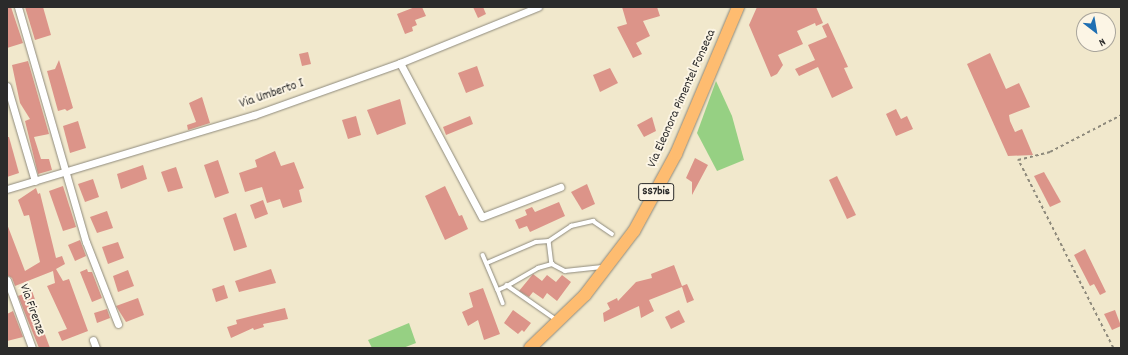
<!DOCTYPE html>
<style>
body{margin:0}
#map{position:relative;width:1128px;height:355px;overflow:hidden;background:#f1e8cc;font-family:Dekko,sans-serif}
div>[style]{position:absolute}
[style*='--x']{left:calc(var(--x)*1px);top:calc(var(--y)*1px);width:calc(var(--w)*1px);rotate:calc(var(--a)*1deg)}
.green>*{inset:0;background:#96d083}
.building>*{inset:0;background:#dc9489}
.path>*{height:1.5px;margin-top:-0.75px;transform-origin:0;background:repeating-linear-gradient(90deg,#8e8a7c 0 3px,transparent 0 6px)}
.roads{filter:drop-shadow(0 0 1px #8e8a7c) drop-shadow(0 0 1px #8e8a7c)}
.service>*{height:3.5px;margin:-1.75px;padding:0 1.75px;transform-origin:1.75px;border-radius:1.75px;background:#fff}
.minor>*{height:7px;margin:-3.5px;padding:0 3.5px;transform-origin:3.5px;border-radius:3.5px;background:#fff}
.primary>*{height:12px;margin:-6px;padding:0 6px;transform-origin:6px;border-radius:6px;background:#febc70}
span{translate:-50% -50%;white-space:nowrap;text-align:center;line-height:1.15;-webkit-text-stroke:4px #fcf5e5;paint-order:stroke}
.shield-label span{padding:1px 3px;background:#fcf5e5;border:1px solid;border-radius:3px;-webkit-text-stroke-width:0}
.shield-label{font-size:12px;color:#2b2b2b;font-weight:700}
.street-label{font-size:13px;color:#2b2b2b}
.frame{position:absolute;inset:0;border:8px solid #2b2b2b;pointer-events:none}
.north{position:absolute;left:1076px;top:12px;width:40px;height:40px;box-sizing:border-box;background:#fcf5e5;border:1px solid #a8a49b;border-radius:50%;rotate:149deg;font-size:11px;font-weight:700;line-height:16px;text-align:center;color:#2b2b2b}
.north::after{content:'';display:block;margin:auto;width:14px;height:18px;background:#1f6fb2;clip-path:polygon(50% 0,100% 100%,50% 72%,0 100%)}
</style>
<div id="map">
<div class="green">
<div style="clip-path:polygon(716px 81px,732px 116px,744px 160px,717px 171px,697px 133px)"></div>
<div style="clip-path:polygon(409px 323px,416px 343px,403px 348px,372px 348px,368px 340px)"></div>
</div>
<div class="building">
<div style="clip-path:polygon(7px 7px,11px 7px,23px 43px,7px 48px)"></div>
<div style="clip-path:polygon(25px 7px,43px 7px,51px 35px,35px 40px)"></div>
<div style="clip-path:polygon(415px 7px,422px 7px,426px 16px,415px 20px,417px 25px,412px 27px,413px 31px,405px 34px,397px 14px)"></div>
<div style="clip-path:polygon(473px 7px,483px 7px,486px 14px,478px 18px)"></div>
<div style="clip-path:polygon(622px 7px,657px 7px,660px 16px,643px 21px,650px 36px,636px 43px,642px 54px,633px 58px,617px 27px,627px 24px)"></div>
<div style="clip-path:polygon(757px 7px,816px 7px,823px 23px,816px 26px,815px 23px,797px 31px,803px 44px,778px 55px,783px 65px,777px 74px,771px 77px,749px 25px)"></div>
<div style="clip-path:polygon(828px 23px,848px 67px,844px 68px,853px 88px,832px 98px,818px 67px,799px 76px,795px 69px,815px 60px,808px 45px,827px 37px,822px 26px)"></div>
<div style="clip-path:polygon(308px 52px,311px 64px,302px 66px,299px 54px)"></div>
<div style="clip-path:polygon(990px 53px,1006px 89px,1019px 83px,1030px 107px,1009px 115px,1010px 121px,1015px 132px,1022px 129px,1033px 155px,1008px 156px,967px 64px)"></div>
<div style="clip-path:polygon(59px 60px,73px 108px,67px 111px,65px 109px,58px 111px,47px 71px,55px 69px)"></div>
<div style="clip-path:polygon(28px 61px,49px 134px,34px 137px,41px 159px,49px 159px,52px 170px,38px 174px,25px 121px,30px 119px,20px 103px,12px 65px)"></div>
<div style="clip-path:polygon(477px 66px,484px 86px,466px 93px,458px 73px)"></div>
<div style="clip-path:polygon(610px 68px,618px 83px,600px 92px,593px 75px)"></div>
<div style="clip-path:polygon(202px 97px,210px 123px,188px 130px,187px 125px,196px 122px,189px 103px)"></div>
<div style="clip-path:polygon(400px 99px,406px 124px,377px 135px,367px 110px)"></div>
<div style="clip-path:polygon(896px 109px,901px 119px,907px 116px,913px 129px,896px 136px,886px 114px)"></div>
<div style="clip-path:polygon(356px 116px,361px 135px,348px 139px,342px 120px)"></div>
<div style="clip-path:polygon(470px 116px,473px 124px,446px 135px,443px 127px)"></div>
<div style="clip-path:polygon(652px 117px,656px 131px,644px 137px,637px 125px)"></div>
<div style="clip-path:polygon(78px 121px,86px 148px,70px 153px,63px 126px)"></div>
<div style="clip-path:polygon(7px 137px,9px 137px,19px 173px,7px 177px)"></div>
<div style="clip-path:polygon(275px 151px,281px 166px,294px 162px,304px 188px,299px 190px,302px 202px,283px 208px,280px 199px,267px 203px,262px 187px,245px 192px,239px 173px,257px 167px,255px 160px)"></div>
<div style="clip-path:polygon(695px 158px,708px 165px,692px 195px,692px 182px,686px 178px)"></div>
<div style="clip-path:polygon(218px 160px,229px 193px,215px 198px,204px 165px)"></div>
<div style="clip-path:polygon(143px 165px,147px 179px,121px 189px,117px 174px)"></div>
<div style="clip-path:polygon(176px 167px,183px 188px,168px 192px,161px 172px)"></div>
<div style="clip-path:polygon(1044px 172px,1061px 202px,1050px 207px,1034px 176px)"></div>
<div style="clip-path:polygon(837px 176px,856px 215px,847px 219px,829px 180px)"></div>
<div style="clip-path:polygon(93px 179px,99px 197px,85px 202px,78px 184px)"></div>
<div style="clip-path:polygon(587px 184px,595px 204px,582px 210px,571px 192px)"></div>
<div style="clip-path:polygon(63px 186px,76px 227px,63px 231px,49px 191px)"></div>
<div style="clip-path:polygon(445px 186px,459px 216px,462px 215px,468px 229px,445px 240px,425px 196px)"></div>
<div style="clip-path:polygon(36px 188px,38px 194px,40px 193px,56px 258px,62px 256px,65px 264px,56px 269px,63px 281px,69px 279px,88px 331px,62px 341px,58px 332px,67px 329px,47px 286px,55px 283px,53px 271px,15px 286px,12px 278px,7px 275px,7px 224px,25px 271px,40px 262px,29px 215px,24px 216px,18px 200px)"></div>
<div style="clip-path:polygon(263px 200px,268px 214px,255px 219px,250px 205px)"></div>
<div style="clip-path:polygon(559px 202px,565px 216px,530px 232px,527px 226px,519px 229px,515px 220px,527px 215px,525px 210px,532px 207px,535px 212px)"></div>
<div style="clip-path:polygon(107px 211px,113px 228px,97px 233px,90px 217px)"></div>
<div style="clip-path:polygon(236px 213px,247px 247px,234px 251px,223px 218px)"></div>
<div style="clip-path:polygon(80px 240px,86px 256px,75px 261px,68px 245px)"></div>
<div style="clip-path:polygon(118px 242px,124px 258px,108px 264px,102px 247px)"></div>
<div style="clip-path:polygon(1085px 249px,1106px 292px,1100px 295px,1094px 284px,1090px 286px,1074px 255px)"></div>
<div style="clip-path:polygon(674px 265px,682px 286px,687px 284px,694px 300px,687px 303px,682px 287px,649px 300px,654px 311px,641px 318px,639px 306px,604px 322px,603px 313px,610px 309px,607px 303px,617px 298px,618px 301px,636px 282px,652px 278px,651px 274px)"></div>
<div style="clip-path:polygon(87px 269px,88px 272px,92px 272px,102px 298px,92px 302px,80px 272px)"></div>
<div style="clip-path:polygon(271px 269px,276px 283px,239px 292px,235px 281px)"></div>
<div style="clip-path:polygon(128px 270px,134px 286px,118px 292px,113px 276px)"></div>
<div style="clip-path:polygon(533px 274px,542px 281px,547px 275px,556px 282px,562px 275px,571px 282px,557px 301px,547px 293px,543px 299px,533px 292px,529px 297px,519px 291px)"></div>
<div style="clip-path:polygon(224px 285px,228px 298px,216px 302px,212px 289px)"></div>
<div style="clip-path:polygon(483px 288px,500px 334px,484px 340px,478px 320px,468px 326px,462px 312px,473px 307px,469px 293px)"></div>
<div style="clip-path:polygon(32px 291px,38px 308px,35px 308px,50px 348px,39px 348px,18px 296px)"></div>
<div style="clip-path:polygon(138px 298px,144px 315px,126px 322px,116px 306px)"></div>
<div style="clip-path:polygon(285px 308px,288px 319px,263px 324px,264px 327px,254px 330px,253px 328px,231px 338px,227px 327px,237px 324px,236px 320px)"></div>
<div style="clip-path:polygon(107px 309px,110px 318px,97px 323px,94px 313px)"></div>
<div style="clip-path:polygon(513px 310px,531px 323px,524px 332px,522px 330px,518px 334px,504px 323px)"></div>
<div style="clip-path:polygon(679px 310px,685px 322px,671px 329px,665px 317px)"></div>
<div style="clip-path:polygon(1115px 310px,1121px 326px,1112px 330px,1104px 314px)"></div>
<div style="clip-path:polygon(13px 311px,23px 337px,7px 341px,7px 314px)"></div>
</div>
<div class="path">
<div style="--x:1113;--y:348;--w:211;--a:-116.8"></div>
<div style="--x:1018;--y:160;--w:33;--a:-14"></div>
<div style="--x:1050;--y:152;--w:80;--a:-27.5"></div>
</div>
<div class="roads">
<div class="service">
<div style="--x:549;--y:241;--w:27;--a:-34"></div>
<div style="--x:571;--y:226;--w:23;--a:-13"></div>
<div style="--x:593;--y:221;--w:23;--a:34"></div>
<div style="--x:483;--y:255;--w:38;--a:67"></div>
<div style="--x:498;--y:290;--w:10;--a:-24"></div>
<div style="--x:487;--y:263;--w:53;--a:-23.2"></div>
<div style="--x:536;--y:242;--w:13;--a:-4"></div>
<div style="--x:549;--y:241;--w:23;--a:83"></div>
<div style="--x:498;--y:290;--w:14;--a:69"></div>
<div style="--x:556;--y:320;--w:60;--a:-145.2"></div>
<div style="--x:507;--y:286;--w:36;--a:-30"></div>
<div style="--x:538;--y:268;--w:15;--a:-16"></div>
<div style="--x:552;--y:264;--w:15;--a:28"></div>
<div style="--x:565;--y:271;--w:37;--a:-6"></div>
</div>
<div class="minor">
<div style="--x:18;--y:7;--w:245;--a:73.9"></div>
<div style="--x:86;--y:242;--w:88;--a:68.7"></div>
<div style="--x:400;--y:63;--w:174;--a:62"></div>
<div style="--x:482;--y:217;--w:84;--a:-21"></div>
<div style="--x:7;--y:86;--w:99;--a:73.6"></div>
<div style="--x:7;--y:189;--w:258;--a:-16.7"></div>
<div style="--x:254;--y:115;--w:155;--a:-19.6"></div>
<div style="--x:400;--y:63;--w:149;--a:-22.1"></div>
<div style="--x:7;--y:280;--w:72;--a:69.8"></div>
<div style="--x:93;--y:340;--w:9;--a:69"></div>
</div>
<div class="primary">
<div style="--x:530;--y:348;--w:76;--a:-43.9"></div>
<div style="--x:585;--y:295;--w:81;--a:-52.6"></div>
<div style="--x:634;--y:231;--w:88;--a:-61.4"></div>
<div style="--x:676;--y:154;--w:160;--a:-67.1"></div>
</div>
</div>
<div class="shield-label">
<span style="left:656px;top:192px">SS7bis</span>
</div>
<div class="street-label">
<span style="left:272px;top:95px;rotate:-19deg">Via Umberto I</span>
<span style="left:683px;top:99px;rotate:-66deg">Via Eleonora Pimentel Fonseca</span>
<span style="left:31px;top:310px;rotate:70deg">Via Firenze</span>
</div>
<div class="frame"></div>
<div class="north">N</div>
</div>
